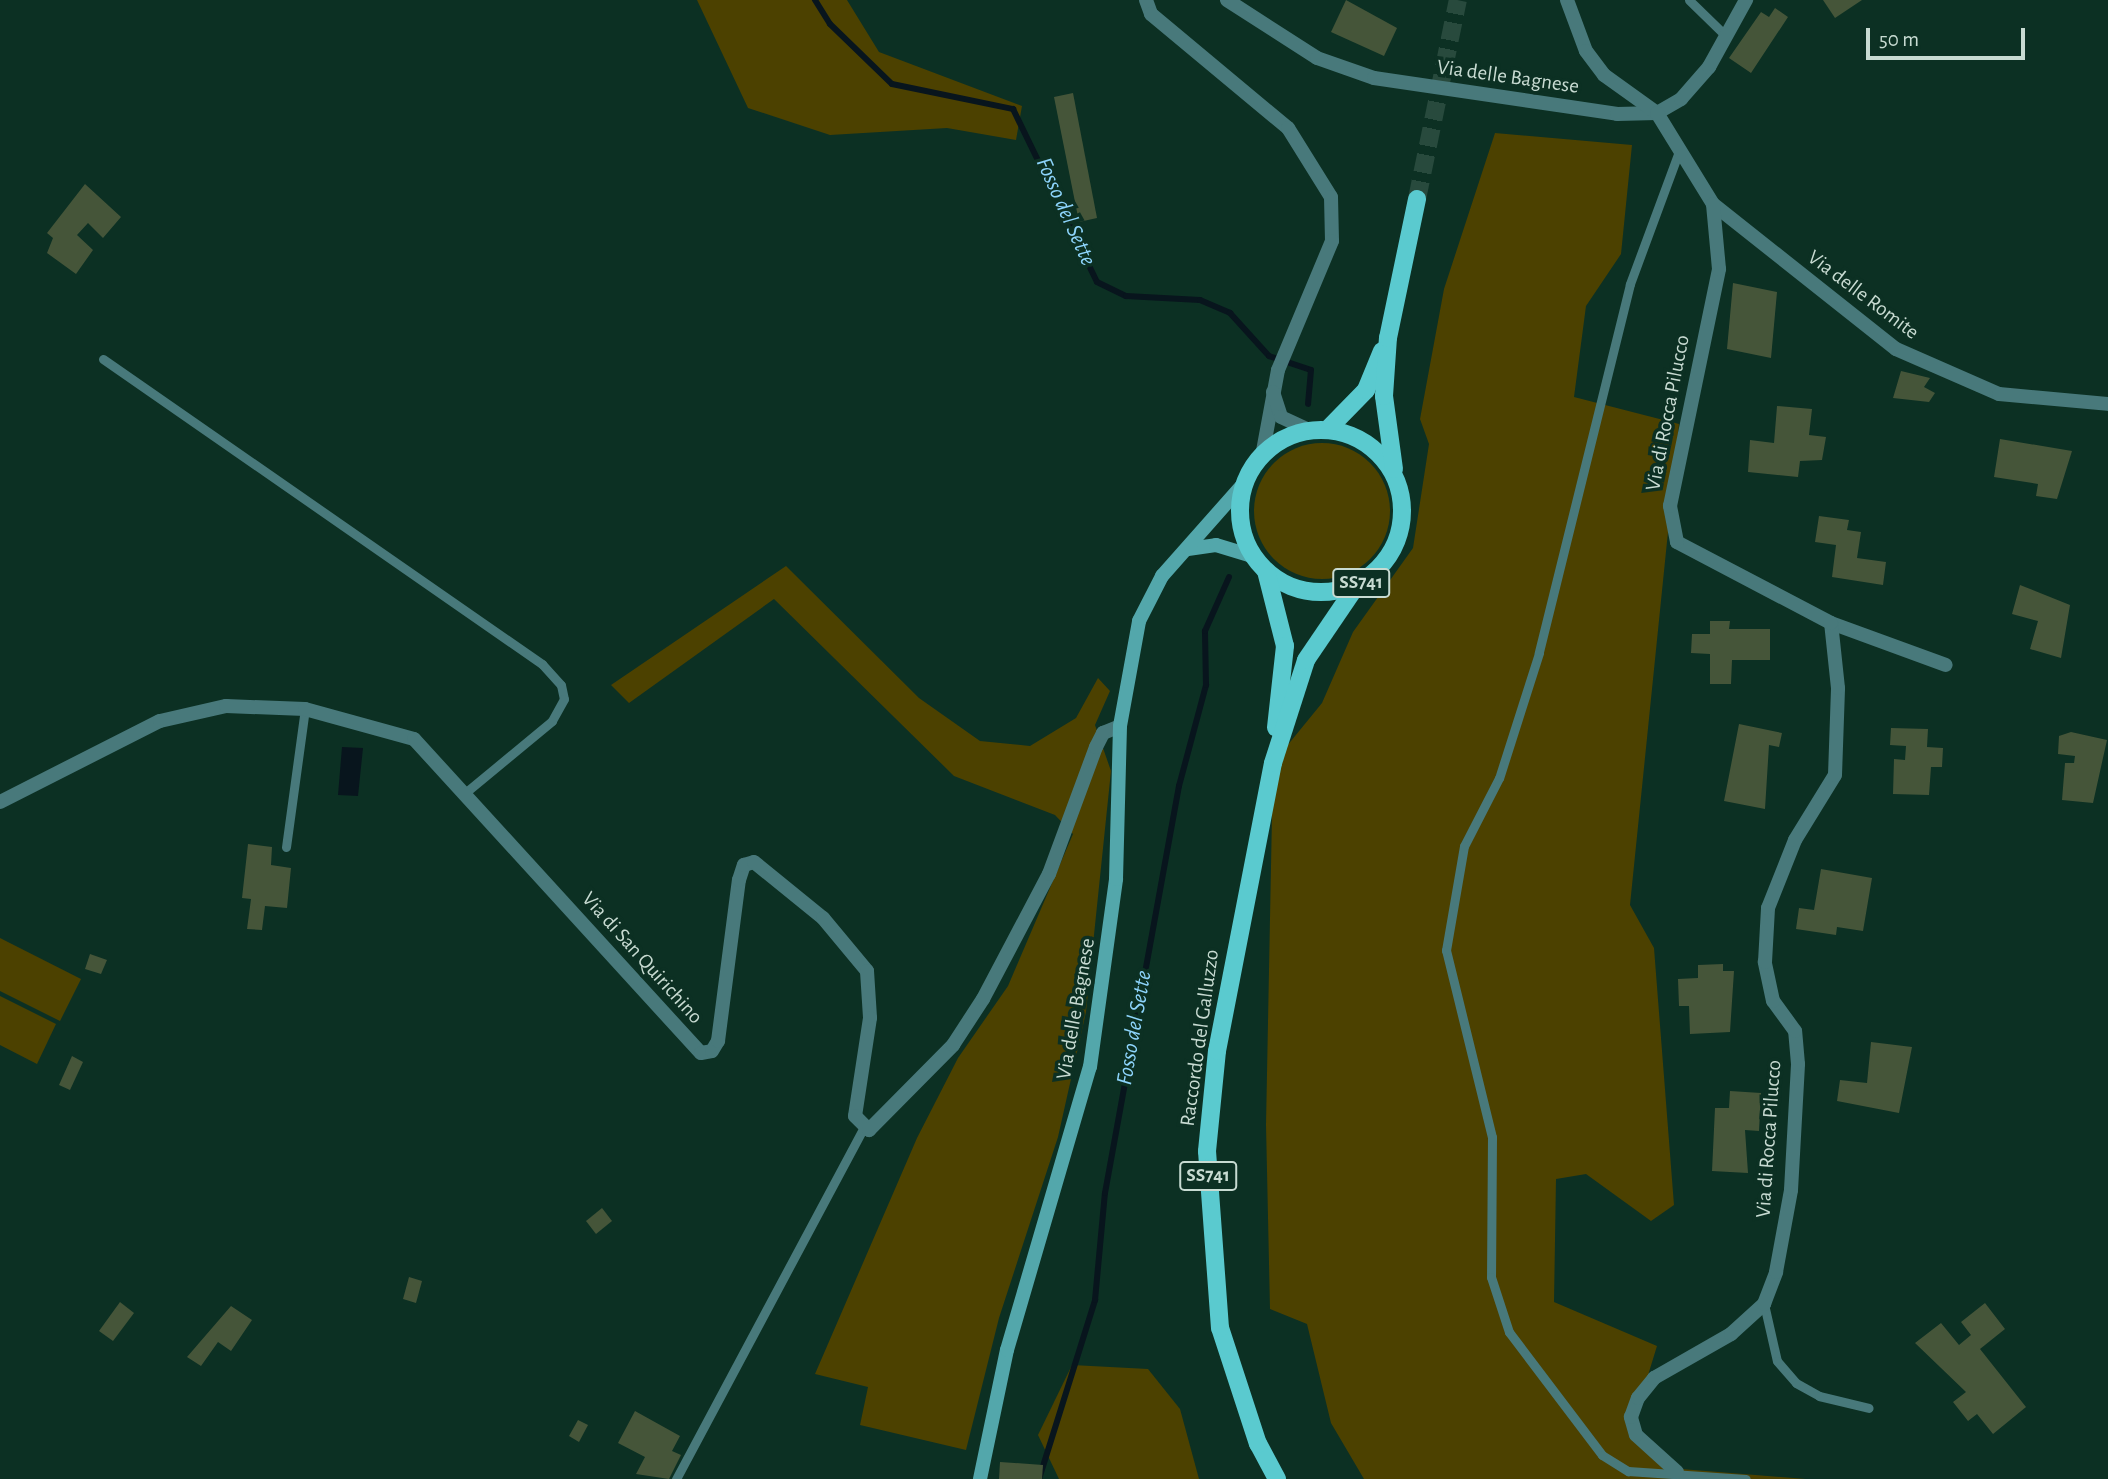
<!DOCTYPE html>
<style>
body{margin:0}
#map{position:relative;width:2108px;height:1479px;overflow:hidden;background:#0c3023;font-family:"Alegreya Sans",sans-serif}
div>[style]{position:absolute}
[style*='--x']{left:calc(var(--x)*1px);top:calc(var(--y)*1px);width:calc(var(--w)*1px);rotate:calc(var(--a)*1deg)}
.green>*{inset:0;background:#4c4100}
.round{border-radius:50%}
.water>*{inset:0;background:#08151d}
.stream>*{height:6px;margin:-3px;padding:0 3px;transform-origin:3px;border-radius:3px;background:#08151d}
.building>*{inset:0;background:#455539}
.primary-tunnel>*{height:18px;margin-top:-9px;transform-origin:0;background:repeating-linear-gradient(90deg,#284a3d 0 18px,transparent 0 27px)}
.lane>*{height:9px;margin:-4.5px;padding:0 4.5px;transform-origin:4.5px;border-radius:4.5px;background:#48797b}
.street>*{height:14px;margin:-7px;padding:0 7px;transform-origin:7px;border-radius:7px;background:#48797b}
.secondary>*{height:14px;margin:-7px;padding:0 7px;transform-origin:7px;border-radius:7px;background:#53a7ab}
.primary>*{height:18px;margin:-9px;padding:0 9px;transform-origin:9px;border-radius:9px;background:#5acacf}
.primary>.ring{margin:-9px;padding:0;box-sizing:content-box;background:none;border:18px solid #5acacf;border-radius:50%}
span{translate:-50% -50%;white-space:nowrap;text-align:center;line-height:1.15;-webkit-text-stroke:7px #0c3023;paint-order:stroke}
.shield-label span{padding:2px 5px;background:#0c3023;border:2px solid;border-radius:5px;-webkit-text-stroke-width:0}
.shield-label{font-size:19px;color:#c8dbd2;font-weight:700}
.street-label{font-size:21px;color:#c8dbd2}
.water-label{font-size:23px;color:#8dd4fb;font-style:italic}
.scale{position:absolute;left:1866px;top:28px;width:159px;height:32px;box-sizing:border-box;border:4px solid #c8dbd2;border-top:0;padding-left:9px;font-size:21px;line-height:24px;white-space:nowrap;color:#c8dbd2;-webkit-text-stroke:5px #0c3023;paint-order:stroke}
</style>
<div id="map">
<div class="green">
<div style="clip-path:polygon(697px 0,847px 0,879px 52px,1022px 106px,1016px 140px,947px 128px,830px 135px,748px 108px)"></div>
<div style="clip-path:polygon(1495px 133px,1632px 145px,1621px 254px,1586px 306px,1574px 397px,1679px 424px,1630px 905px,1654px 948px,1674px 1205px,1651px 1221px,1586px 1174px,1556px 1179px,1554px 1302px,1657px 1346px,1629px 1437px,1669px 1468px,1806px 1479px,1364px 1479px,1331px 1423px,1307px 1324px,1270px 1309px,1266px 1125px,1273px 763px,1322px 703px,1353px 632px,1413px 548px,1429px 444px,1420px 419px,1444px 289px)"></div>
<div class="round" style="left:1254px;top:443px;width:136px;height:136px"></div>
<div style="clip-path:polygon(786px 566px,919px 698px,980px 741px,1030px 746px,1076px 718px,1098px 678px,1110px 691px,1095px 725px,1111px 771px,1086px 1012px,1058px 1137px,999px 1318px,966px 1450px,860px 1425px,868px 1387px,815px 1374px,917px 1138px,958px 1058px,1008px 986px,1073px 834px,1055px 815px,954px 776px,774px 599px,629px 703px,611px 685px)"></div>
<div style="clip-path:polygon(0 938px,81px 979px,60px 1021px,0 991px)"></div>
<div style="clip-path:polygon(0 996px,56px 1024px,37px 1064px,0 1045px)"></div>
<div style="clip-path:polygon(1072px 1365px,1148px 1369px,1180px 1409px,1199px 1479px,1059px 1479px,1038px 1435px)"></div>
</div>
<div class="water">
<div style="clip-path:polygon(342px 747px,363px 748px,358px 796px,338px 795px)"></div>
</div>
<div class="stream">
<div style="--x:815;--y:0;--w:28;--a:58"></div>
<div style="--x:830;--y:24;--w:86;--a:44.1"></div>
<div style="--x:892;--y:84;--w:124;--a:11.7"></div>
<div style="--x:1013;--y:109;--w:192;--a:64.1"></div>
<div style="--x:1097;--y:282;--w:32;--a:26"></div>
<div style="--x:1126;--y:296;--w:74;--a:3.1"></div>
<div style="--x:1200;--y:300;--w:33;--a:23"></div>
<div style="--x:1230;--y:313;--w:58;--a:47.8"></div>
<div style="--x:1269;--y:356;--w:44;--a:18.4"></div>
<div style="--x:1311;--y:370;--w:34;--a:95"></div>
<div style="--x:1039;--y:1479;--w:188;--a:-72.6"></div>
<div style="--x:1095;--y:1300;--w:107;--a:-84.7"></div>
<div style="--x:1105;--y:1193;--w:414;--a:-79.7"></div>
<div style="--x:1179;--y:786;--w:105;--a:-75"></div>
<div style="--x:1206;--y:685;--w:54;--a:-91.1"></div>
<div style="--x:1205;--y:631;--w:59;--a:-66"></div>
</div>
<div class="building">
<div style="clip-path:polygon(1346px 0,1397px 28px,1384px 56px,1331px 32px)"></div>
<div style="clip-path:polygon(1823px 0,1862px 0,1835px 18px)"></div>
<div style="clip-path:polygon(1775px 8px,1788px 17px,1751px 73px,1729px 58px,1761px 12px,1769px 17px)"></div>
<div style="clip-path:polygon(1073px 93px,1097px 218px,1079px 222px,1054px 97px)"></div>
<div style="clip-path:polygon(85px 184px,121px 217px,103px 238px,88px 223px,77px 235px,93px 250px,76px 274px,47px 253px,53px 238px,47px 233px)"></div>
<div style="clip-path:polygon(1733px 283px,1777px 292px,1771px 358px,1727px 349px)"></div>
<div style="clip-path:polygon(1901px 371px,1930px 378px,1924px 387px,1935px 393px,1929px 402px,1893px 398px)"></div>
<div style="clip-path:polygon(1777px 406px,1812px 409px,1809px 435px,1826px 437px,1822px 460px,1800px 461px,1798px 477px,1748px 472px,1750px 440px,1774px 443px)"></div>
<div style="clip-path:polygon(2000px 439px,2072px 451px,2057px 499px,2036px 496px,2038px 484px,1994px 477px)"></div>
<div style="clip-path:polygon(1819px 516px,1849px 520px,1847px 530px,1861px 532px,1857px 558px,1886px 562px,1883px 585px,1832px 577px,1836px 545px,1815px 542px)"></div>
<div style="clip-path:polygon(2020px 585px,2070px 605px,2061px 658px,2030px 649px,2038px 621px,2012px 614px)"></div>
<div style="clip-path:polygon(1710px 621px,1730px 621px,1729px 629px,1770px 629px,1770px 660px,1732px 660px,1731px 684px,1710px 684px,1710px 654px,1691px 653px,1692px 634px,1710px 634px)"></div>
<div style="clip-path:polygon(1739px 724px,1782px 733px,1779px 747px,1769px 745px,1765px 809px,1724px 801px)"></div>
<div style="clip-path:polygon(1891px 728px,1928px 729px,1927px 747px,1943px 748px,1942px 767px,1931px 767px,1929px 795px,1893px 794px,1894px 759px,1905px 760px,1906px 746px,1890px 745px)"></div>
<div style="clip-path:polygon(2071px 732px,2107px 740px,2093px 803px,2062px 800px,2065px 763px,2074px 763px,2075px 756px,2058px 754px,2059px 736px)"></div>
<div style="clip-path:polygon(248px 844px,272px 847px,271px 865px,291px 868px,287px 908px,265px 906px,262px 930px,247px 929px,251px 899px,242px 898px)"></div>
<div style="clip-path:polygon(1821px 869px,1872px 878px,1863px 931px,1837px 927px,1836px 935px,1796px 929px,1799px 908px,1814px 910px)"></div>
<div style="clip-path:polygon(90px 954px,107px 960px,101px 974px,85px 969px)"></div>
<div style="clip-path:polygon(1723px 964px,1723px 971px,1734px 971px,1730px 1032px,1690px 1034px,1689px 1006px,1679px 1006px,1678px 979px,1698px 978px,1698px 965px)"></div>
<div style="clip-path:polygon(1871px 1042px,1912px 1047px,1899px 1113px,1837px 1101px,1840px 1080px,1867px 1083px)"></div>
<div style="clip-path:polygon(72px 1056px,83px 1062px,70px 1090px,59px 1085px)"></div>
<div style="clip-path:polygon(1730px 1091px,1761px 1093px,1759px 1131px,1745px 1130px,1748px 1173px,1712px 1171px,1715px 1108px,1729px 1108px)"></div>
<div style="clip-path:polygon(602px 1208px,612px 1221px,596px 1234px,586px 1221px)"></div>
<div style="clip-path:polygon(409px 1277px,422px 1281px,416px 1303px,403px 1299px)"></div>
<div style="clip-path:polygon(120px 1302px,134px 1313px,113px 1341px,99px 1331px)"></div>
<div style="clip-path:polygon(1985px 1303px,2005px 1329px,1980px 1349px,2026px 1407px,1993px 1434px,1977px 1414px,1968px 1421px,1953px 1402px,1966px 1392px,1915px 1343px,1941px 1323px,1959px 1345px,1971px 1335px,1961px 1322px)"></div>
<div style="clip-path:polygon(231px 1306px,252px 1320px,231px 1351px,218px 1342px,201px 1366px,187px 1357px)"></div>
<div style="clip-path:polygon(635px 1411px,680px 1436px,672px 1451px,681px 1455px,669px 1479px,636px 1474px,645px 1457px,618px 1443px)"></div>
<div style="clip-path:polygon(578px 1420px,588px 1425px,579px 1442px,569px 1436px)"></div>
<div style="clip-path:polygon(1000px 1462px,1043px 1465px,1042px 1479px,999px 1479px)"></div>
</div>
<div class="primary-tunnel">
<div style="--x:1417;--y:199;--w:203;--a:-78.4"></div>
</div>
<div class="lane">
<div style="--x:1689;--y:0;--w:53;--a:44.2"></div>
<div style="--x:1678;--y:154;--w:139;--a:110.3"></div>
<div style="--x:1630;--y:284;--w:380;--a:103.9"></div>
<div style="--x:1539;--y:653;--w:131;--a:107.7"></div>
<div style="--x:1499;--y:778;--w:76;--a:117.2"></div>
<div style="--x:1464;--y:846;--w:106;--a:99.8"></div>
<div style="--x:1446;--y:950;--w:193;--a:76.2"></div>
<div style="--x:1492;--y:1137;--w:140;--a:90.4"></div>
<div style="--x:1491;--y:1277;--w:58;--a:71.9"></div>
<div style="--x:1509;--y:1332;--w:154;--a:52.9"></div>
<div style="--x:1602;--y:1455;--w:31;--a:32"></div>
<div style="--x:1628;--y:1471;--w:118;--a:3.9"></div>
<div style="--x:103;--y:359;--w:535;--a:34.79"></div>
<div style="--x:542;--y:664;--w:28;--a:48"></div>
<div style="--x:561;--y:685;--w:14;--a:78"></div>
<div style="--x:564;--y:699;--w:25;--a:119"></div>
<div style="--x:552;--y:721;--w:113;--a:140.4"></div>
<div style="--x:286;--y:847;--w:139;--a:-82.2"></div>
<div style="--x:1764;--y:1304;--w:58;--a:77.2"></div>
<div style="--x:1777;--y:1361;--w:29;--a:49"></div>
<div style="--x:1796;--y:1383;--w:26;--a:29"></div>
<div style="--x:1819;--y:1396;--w:51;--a:13.5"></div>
<div style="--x:676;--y:1479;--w:397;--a:-61.9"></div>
</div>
<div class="street">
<div style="--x:1146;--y:0;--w:15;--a:70"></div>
<div style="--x:1151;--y:14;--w:178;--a:39.8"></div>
<div style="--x:1288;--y:128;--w:81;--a:58.1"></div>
<div style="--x:1331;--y:197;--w:44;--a:88.7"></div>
<div style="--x:1332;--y:241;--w:140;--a:112.7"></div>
<div style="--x:1278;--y:370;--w:87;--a:100.5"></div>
<div style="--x:1227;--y:0;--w:107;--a:32.8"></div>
<div style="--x:1317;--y:58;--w:60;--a:19.3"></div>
<div style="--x:1374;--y:78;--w:246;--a:8.4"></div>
<div style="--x:1617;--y:114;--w:40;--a:-1.4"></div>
<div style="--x:1657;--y:113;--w:28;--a:-30"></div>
<div style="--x:1681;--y:99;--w:43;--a:-48.8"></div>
<div style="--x:1709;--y:67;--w:77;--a:-61.1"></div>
<div style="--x:1567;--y:0;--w:54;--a:69.6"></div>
<div style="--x:1586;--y:51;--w:30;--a:53"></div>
<div style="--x:1604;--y:75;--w:65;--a:35.6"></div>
<div style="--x:1657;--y:113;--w:107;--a:58.4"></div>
<div style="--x:1713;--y:204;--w:233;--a:38.4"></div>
<div style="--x:1896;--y:349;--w:112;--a:23.6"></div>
<div style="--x:1999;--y:394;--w:109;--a:5.2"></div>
<div style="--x:1273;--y:392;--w:26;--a:72"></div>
<div style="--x:1281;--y:417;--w:31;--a:25"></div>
<div style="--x:1831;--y:623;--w:122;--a:20.1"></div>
<div style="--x:0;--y:802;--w:179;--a:-26.9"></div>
<div style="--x:160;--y:721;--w:68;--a:-12.8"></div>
<div style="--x:226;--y:706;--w:79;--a:2.2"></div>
<div style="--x:305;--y:709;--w:113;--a:15.4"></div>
<div style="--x:414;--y:739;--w:425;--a:47.6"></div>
<div style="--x:701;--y:1053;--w:11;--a:-10"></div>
<div style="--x:712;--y:1051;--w:12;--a:-59"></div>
<div style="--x:718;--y:1041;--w:162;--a:-82.6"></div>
<div style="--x:739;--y:880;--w:16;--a:-72"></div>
<div style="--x:744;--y:865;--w:10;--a:-17"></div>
<div style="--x:754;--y:862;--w:89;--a:39.1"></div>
<div style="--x:823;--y:918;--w:69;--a:50.3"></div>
<div style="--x:867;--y:971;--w:47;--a:86.3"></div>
<div style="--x:870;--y:1018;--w:99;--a:98.7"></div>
<div style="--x:855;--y:1116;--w:20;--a:45"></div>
<div style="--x:869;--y:1130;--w:120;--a:-45.3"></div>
<div style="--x:953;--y:1045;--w:55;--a:-56.9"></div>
<div style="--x:983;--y:999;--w:141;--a:-62.2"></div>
<div style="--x:1049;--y:874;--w:135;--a:-69.7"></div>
<div style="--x:1096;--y:747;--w:16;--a:-63"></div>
<div style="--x:1103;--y:733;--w:18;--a:-22"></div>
<div style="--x:1677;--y:1472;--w:55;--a:-137.9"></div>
<div style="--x:1636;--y:1435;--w:19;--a:-106"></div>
<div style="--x:1631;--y:1417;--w:20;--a:-70"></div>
<div style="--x:1638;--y:1398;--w:26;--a:-51"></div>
<div style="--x:1654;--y:1378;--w:89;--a:-29.7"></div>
<div style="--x:1731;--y:1334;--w:45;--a:-42.3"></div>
<div style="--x:1764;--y:1304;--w:34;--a:-69"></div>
<div style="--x:1776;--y:1272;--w:83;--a:-79.6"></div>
<div style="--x:1791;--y:1190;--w:126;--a:-86.8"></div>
<div style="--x:1798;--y:1064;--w:33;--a:-95"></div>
<div style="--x:1795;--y:1031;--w:37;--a:-126"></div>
<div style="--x:1773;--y:1001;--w:40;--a:-102"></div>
<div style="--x:1765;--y:962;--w:54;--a:-86.8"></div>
<div style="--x:1768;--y:908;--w:73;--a:-68.3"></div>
<div style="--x:1795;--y:840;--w:76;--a:-58.4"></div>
<div style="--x:1835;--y:775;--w:87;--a:-88"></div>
<div style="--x:1838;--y:688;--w:65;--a:-96.1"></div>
<div style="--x:1831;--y:623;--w:174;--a:-152.3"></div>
<div style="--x:1677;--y:542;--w:37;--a:-101"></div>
<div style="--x:1670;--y:506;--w:242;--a:-78.3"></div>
<div style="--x:1719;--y:269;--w:65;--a:-95.3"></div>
</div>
<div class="secondary">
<div style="--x:1188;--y:549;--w:28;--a:-8"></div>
<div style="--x:1216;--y:545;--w:37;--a:17"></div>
<div style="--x:980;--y:1479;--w:132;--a:-78.2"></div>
<div style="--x:1007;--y:1350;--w:295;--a:-73.7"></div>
<div style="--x:1090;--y:1067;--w:190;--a:-82.1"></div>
<div style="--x:1116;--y:879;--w:153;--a:-88.5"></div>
<div style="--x:1120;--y:726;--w:107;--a:-79.7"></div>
<div style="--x:1139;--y:621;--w:51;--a:-62.9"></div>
<div style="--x:1162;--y:576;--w:128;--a:-48.5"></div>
</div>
<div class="primary">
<div class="ring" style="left:1240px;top:430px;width:144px;height:144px"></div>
<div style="--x:1327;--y:430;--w:56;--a:-45.7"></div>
<div style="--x:1366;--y:390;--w:42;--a:-67.7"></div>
<div style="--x:1394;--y:469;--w:74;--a:-97.8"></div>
<div style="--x:1384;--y:396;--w:58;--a:-86.1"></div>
<div style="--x:1388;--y:338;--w:142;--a:-78.2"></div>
<div style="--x:1266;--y:571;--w:77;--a:75.8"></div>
<div style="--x:1285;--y:646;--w:82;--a:96.3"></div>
<div style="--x:1277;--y:1479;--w:40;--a:-118"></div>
<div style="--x:1258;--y:1444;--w:122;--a:-108.1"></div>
<div style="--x:1220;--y:1328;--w:177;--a:-94.2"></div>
<div style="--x:1207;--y:1151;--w:100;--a:-84.3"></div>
<div style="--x:1217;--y:1051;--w:293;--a:-79"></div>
<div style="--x:1273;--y:763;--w:108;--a:-72.2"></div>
<div style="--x:1306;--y:660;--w:91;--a:-55.8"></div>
</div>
<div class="shield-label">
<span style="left:1361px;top:583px">SS741</span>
<span style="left:1208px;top:1176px">SS741</span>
</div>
<div class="street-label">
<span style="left:1508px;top:77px;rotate:8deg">Via delle Bagnese</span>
<span style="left:1863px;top:295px;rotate:37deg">Via delle Romite</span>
<span style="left:1668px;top:413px;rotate:-79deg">Via di Rocca Pilucco</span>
<span style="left:642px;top:958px;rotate:48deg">Via di San Quirichino</span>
<span style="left:1076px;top:1009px;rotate:-80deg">Via delle Bagnese</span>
<span style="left:1200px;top:1038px;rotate:-82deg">Raccordo del Galluzzo</span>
<span style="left:1769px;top:1139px;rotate:-86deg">Via di Rocca Pilucco</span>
</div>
<div class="water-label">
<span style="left:1065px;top:212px;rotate:66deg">Fosso del Sette</span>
<span style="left:1135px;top:1028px;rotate:-80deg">Fosso del Sette</span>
</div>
<div class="scale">50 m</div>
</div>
